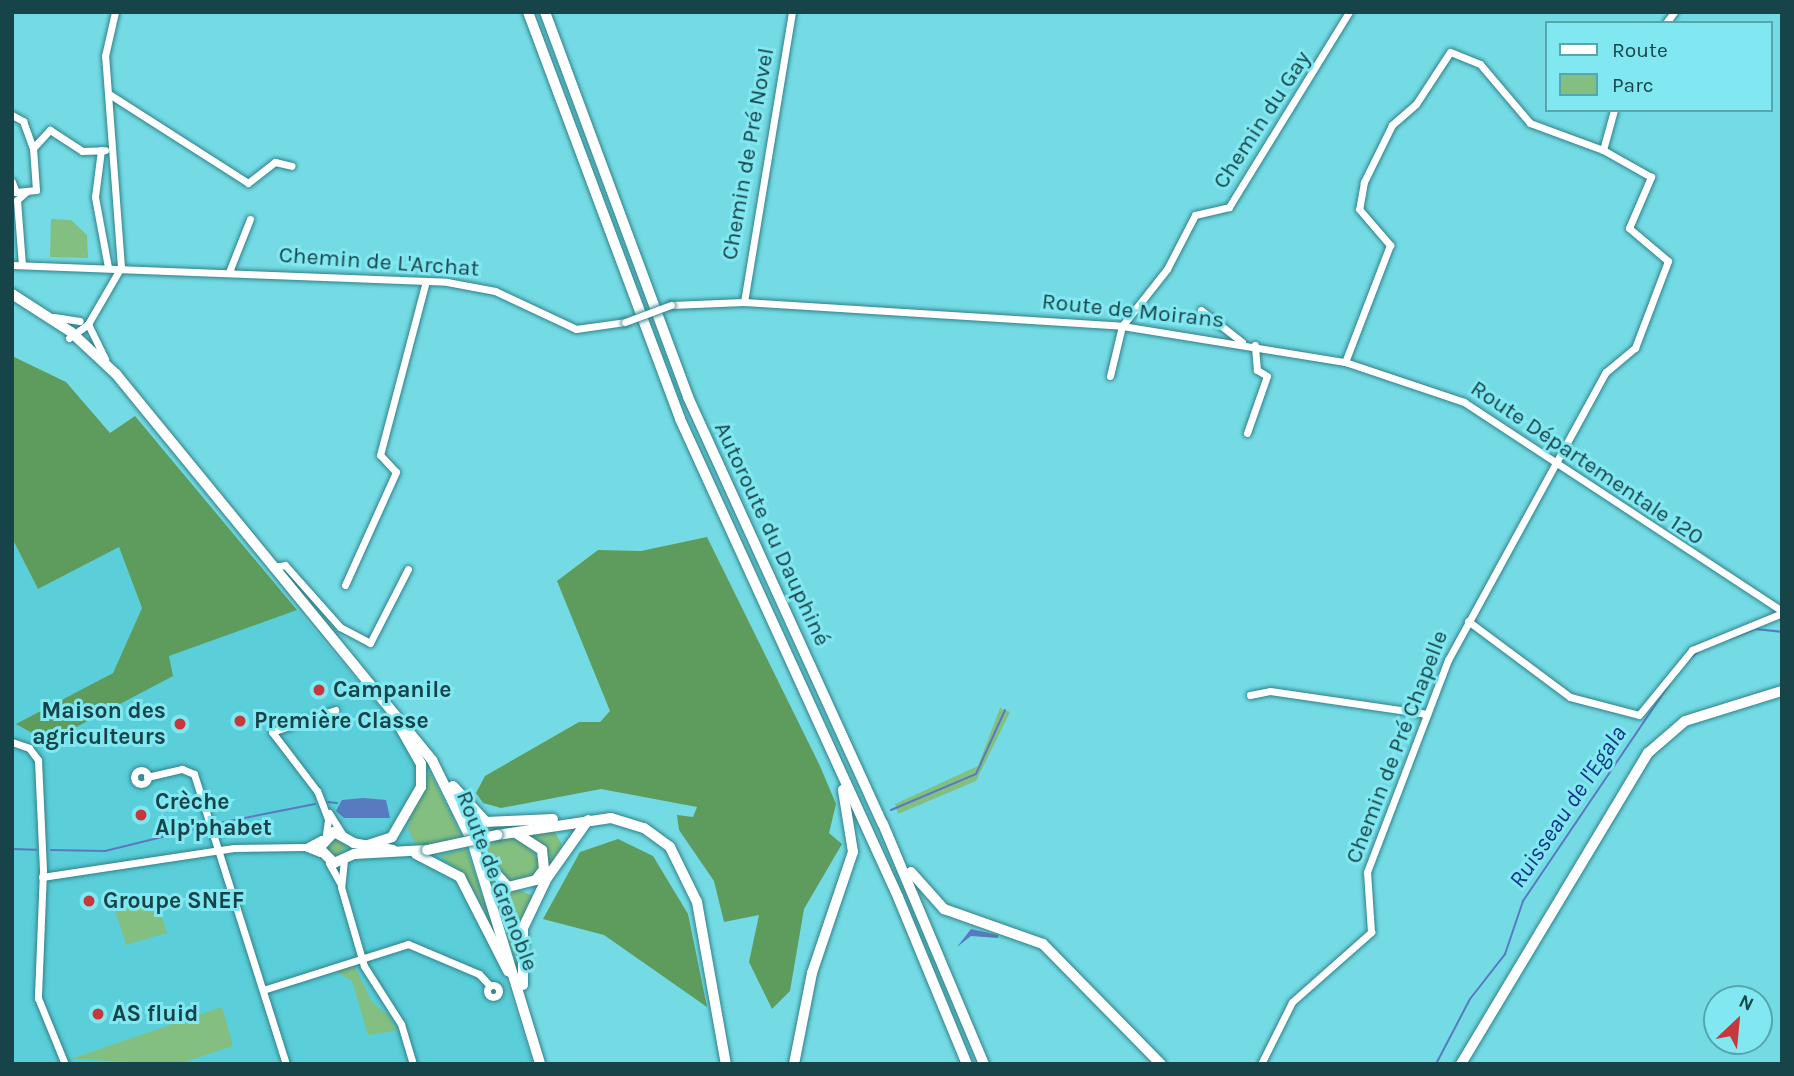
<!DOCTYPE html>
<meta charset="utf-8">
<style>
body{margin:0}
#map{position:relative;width:1794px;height:1076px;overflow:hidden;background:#74dbe5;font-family:Karla,sans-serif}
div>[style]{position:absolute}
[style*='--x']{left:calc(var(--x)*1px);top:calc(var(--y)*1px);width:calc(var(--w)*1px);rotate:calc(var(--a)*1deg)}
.built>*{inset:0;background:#5aced9}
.green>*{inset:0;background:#83bf80}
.forest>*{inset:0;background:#5d9c5c}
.water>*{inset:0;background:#587ac0}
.stream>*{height:2px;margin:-1px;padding:0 1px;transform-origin:1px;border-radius:1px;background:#587ac0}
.roads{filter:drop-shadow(0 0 2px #308188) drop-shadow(0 0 2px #308188)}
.minor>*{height:7px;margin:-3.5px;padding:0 3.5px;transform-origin:3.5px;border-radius:3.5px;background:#fff}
.minor>.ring{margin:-3.5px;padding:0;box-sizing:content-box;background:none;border:7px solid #fff;border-radius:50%}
.major>*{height:10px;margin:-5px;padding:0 5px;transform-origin:5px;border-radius:5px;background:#fff}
.highway>*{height:10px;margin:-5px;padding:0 5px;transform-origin:5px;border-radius:5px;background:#fff}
.bridges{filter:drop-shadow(0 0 2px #308188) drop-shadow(0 0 2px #308188)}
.minor-bridge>*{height:7px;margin:-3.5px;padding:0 3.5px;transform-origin:3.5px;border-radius:3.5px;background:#fff}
.major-bridge>*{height:10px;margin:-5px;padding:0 5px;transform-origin:5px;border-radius:5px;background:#fff}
.dots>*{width:19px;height:19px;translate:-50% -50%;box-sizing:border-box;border:4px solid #81e8f2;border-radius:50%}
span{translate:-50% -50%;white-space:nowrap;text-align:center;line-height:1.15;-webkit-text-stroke:6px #81e8f2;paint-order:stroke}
.street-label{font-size:23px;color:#174448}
.poi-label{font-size:23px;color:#174448;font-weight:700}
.left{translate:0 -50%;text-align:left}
.right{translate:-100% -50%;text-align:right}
.water-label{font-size:24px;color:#113387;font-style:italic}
.frame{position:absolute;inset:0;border:14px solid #174448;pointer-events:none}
.legend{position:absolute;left:1545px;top:21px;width:228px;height:91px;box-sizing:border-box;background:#81e8f2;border:2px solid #57a6ae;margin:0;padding:9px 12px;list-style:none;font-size:21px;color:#174448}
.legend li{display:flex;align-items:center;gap:14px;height:35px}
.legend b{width:35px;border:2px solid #57a6ae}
.north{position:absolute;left:1703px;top:985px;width:70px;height:70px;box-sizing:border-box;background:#81e8f2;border:2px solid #57a6ae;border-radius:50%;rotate:26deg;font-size:19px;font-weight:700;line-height:28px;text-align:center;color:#174448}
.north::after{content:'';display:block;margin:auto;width:24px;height:32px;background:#c7383c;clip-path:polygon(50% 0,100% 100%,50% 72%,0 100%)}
</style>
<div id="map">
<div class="built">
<div style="clip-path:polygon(12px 538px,38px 589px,119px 547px,142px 608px,113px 673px,16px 724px,168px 656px,297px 610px,416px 750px,452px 814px,533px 1064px,12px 1064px)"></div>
</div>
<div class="green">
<div style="clip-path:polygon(51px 219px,71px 220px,87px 235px,88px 258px,50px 257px)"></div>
<div style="clip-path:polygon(1000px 708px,1010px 712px,976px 781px,898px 814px,895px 804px,978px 766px)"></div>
<div style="clip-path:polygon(430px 772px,463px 839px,417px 846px,408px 830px,410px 814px)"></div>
<div style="clip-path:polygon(466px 812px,489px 825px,535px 824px,477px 836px)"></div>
<div style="clip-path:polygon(545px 830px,555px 832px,562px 845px,546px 871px,546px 850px,528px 832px)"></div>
<div style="clip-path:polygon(336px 837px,346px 847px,334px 860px,323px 846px)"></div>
<div style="clip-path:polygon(512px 837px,525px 838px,541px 864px,536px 875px,508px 883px,480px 844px)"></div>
<div style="clip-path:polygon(466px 848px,490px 917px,462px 873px,440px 856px)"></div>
<div style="clip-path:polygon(490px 877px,533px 896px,514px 956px,488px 881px)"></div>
<div style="clip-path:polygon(157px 901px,167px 933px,126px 945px,115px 910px)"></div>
<div style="clip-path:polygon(354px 965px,372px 1002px,389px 1016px,396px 1031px,368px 1035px,352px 981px,335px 971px)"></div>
<div style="clip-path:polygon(222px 1007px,233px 1046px,178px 1064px,71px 1059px)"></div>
</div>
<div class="forest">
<div style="clip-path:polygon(12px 356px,66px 382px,110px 433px,135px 416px,297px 610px,169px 656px,173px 676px,48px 742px,16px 724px,113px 673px,142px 608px,119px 547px,38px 589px,12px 538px)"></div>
<div style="clip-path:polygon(707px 537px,820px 766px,836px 804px,829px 833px,842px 844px,804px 909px,790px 991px,772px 1009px,749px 962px,759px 915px,724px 922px,714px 881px,679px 830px,677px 815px,693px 817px,697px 807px,601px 789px,501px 808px,483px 803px,476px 793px,485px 776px,579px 722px,600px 722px,610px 711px,557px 581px,598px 550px,641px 551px)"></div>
<div style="clip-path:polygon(618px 839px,653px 856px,688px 914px,707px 1007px,604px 935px,543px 919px,580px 852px)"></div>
</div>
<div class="water">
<div style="clip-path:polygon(363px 798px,386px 800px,390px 818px,344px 818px,336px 811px,342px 800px)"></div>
<div style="clip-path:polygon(971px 929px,998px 935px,998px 938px,971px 936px,957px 947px)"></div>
</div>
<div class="stream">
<div style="--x:1729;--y:639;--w:28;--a:-21"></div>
<div style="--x:1755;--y:629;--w:27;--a:6"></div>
<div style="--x:1689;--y:659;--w:11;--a:-38"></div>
<div style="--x:328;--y:802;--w:9;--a:6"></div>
<div style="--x:891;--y:810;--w:92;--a:-23"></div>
<div style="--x:976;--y:774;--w:70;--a:-65.6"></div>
<div style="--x:219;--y:823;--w:98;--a:-11.2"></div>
<div style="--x:12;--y:849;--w:24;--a:2"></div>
<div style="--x:51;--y:850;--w:54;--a:1.1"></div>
<div style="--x:105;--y:851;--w:101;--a:-13.8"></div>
<div style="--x:1436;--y:1064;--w:73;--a:-62.4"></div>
<div style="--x:1470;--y:999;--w:57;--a:-52.1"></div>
<div style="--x:1505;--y:954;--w:56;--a:-71.2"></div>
<div style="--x:1523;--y:901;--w:263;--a:-56"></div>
</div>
<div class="roads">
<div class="minor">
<div style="--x:1666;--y:23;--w:14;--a:-54"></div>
<div style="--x:109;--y:94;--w:165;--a:32.6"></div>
<div style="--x:248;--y:183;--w:34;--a:-38"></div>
<div style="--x:275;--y:162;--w:17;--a:13"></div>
<div style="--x:12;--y:115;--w:13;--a:29"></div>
<div style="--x:23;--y:121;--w:29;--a:70"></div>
<div style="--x:33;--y:148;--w:42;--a:85.9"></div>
<div style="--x:36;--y:190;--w:20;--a:174"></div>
<div style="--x:16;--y:192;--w:11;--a:-112"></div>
<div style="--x:33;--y:148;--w:25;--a:-47"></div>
<div style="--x:50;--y:130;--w:38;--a:33"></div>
<div style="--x:82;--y:151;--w:23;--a:-2"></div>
<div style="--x:101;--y:150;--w:47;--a:97.3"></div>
<div style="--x:95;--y:197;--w:71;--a:79.5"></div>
<div style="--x:1603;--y:150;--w:41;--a:-74.6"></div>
<div style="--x:12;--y:265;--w:435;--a:2.2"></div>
<div style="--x:447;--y:282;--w:49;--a:10.6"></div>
<div style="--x:495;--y:291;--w:89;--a:25.1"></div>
<div style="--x:576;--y:329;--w:49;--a:-8.1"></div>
<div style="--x:22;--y:265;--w:65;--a:-94.4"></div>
<div style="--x:17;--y:200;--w:13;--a:-42"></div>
<div style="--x:229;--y:272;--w:57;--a:-68.4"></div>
<div style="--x:744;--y:302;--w:294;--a:-80.6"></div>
<div style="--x:671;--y:305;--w:73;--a:-2.4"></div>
<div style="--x:744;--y:302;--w:379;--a:3.6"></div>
<div style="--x:1122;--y:326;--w:226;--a:9.2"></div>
<div style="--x:1345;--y:362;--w:126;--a:18.6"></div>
<div style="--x:1464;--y:402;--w:381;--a:33.3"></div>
<div style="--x:1201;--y:310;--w:52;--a:38"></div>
<div style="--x:54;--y:317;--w:26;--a:9"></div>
<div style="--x:88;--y:324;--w:39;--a:64"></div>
<div style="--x:69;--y:338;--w:24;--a:-36"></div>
<div style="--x:88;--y:324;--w:66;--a:-59.9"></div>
<div style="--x:121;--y:267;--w:212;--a:-94.3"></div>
<div style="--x:105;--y:56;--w:45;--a:-77.2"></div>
<div style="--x:1110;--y:376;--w:51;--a:-76.5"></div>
<div style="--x:1122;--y:326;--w:73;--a:-51.7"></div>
<div style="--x:1167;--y:269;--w:61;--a:-62.6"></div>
<div style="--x:1195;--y:215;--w:35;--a:-13"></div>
<div style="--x:1229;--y:207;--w:229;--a:-58.4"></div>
<div style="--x:1247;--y:433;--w:60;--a:-70.7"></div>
<div style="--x:1267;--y:376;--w:12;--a:-149"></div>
<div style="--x:1257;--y:370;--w:25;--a:-95"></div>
<div style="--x:273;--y:567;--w:12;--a:-9"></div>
<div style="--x:285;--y:565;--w:83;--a:48.4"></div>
<div style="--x:340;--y:627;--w:34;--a:28"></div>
<div style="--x:370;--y:643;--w:83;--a:-62.8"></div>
<div style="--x:345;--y:585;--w:124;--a:-65.7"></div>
<div style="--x:396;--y:472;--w:23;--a:-133"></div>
<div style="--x:380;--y:455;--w:180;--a:-75.2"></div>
<div style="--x:1468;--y:621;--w:127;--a:36.7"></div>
<div style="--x:1570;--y:697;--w:71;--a:14.6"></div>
<div style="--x:1639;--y:715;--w:84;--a:-50.8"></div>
<div style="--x:1692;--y:650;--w:97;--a:-22.3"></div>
<div style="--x:1250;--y:695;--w:20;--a:-11"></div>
<div style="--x:1270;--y:691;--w:159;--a:8.3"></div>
<div style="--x:12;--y:742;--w:18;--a:19"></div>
<div style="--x:29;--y:748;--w:15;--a:53"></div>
<div style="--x:38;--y:760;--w:111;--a:87.4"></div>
<div style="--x:43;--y:871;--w:127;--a:92.3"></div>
<div style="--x:38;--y:998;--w:71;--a:67.8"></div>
<div class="ring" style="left:134px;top:770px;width:7px;height:7px"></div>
<div style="--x:147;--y:777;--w:36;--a:-13"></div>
<div style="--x:182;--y:769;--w:13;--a:23"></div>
<div style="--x:194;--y:774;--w:304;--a:72.4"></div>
<div style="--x:329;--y:813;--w:25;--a:58"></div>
<div style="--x:326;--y:834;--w:15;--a:-82"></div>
<div style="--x:328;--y:819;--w:30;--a:-111"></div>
<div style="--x:317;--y:791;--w:74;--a:-127.3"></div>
<div style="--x:272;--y:732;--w:67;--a:-19.2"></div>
<div style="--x:306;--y:847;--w:17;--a:-28"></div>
<div style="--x:344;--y:860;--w:27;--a:96"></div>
<div style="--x:341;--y:887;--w:82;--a:73.8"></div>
<div style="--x:364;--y:966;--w:69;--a:57.5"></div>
<div style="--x:401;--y:1024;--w:42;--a:73.3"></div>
<div style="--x:329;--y:863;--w:23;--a:61"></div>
<div style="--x:42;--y:877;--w:194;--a:-8.6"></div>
<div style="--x:234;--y:848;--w:71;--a:-0.8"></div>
<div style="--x:305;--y:847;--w:16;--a:22"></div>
<div class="ring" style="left:487px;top:985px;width:5px;height:5px"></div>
<div style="--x:263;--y:990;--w:152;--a:-17.6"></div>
<div style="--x:408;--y:944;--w:77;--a:22.9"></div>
<div style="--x:479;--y:974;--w:16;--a:47"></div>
<div style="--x:1261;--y:1064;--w:69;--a:-63.4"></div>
<div style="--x:1292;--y:1002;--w:106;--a:-41.5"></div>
<div style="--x:1371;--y:932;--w:60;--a:-93.8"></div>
<div style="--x:1367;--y:872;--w:227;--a:-69.1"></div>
<div style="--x:1448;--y:660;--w:328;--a:-61.3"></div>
<div style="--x:1606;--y:372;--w:38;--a:-40"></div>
<div style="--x:1635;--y:348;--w:93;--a:-69.2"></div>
<div style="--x:1668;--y:261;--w:51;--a:-139.8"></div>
<div style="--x:1629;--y:228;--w:56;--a:-66.7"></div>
<div style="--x:1651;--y:177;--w:55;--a:-150.6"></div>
<div style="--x:1603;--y:150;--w:78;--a:-159.7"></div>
<div style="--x:1530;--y:123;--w:77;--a:-130.3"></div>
<div style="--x:1480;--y:64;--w:32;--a:-158"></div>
<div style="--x:1450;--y:52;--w:62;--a:123.2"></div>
<div style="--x:1416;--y:104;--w:32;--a:139"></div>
<div style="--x:1392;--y:125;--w:64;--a:116.2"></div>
<div style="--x:1364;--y:182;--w:27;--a:100"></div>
<div style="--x:1359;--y:209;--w:48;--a:49.3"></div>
<div style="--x:1390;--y:245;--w:125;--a:111"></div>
</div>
<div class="major">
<div style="--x:12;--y:294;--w:70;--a:32.8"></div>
<div style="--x:71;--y:332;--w:62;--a:43"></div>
<div style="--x:116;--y:374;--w:499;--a:50.7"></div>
<div style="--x:432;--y:760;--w:90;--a:63.7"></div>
<div style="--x:472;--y:841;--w:233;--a:73"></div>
<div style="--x:453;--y:786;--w:49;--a:47.5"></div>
<div style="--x:486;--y:822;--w:67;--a:-2.6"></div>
<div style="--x:497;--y:835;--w:115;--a:-8.5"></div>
<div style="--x:611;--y:818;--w:34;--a:17"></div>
<div style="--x:644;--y:828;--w:32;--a:36"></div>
<div style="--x:670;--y:847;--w:61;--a:63.9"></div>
<div style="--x:697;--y:902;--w:165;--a:79.9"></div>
<div style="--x:368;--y:845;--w:25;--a:-18"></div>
<div style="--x:392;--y:837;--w:58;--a:-59.9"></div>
<div style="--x:421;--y:787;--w:23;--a:-90"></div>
<div style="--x:421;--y:764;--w:56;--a:-119.7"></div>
<div style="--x:393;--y:850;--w:40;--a:-170"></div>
<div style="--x:354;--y:843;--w:23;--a:-151"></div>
<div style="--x:334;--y:832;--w:22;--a:133"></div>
<div style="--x:319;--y:848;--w:21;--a:45"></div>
<div style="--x:334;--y:863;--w:22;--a:-24"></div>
<div style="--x:354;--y:854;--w:73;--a:-3.1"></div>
<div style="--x:416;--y:854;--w:50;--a:27.6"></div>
<div style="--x:460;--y:877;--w:106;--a:62.9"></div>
<div style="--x:484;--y:861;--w:35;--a:47"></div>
<div style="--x:508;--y:887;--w:29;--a:-14"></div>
<div style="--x:536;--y:880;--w:14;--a:-54"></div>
<div style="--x:544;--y:869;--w:19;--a:-96"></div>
<div style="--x:542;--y:850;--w:31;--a:-147"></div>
<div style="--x:523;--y:985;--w:57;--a:-90"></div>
<div style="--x:523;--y:928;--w:55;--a:-64.4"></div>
<div style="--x:547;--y:878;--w:71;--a:-54.7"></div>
<div style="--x:1461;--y:1064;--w:363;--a:-59"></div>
<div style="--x:1648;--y:753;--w:49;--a:-40.9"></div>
<div style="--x:1685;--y:721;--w:102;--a:-17.2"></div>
</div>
<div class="highway">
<div style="--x:528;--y:12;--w:434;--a:69.5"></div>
<div style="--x:680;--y:419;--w:525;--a:65.48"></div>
<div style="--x:898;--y:897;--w:181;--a:67.6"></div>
<div style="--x:545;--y:12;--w:411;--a:69.6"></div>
<div style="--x:688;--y:397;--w:469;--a:65.5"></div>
<div style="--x:883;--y:824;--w:260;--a:67.2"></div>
<div style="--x:911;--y:872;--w:50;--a:48.3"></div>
<div style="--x:944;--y:909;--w:105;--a:19.5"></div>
<div style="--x:1043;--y:944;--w:168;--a:45.5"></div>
<div style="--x:794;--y:1064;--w:93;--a:-78.8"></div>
<div style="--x:812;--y:973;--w:128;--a:-71.3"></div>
<div style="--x:853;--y:852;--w:63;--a:-99.2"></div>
</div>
</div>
<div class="bridges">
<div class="minor-bridge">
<div style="--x:625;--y:322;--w:49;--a:-20.3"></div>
</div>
<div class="major-bridge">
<div style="--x:427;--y:850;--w:72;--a:-12.1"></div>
</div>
</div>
<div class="dots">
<div style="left:319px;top:690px;background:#c7383c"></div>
<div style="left:240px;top:721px;background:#c7383c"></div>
<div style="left:180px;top:724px;background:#c7383c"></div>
<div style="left:141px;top:815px;background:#c7383c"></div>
<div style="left:89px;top:901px;background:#c7383c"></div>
<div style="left:98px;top:1014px;background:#c7383c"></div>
</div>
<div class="street-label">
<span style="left:1262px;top:120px;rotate:-57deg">Chemin du Gay</span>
<span style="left:748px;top:154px;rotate:-80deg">Chemin de Pré Novel</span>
<span style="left:379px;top:262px;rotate:4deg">Chemin de L'Archat</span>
<span style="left:1133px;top:311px;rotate:6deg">Route de Moirans</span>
<span style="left:1587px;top:463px;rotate:34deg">Route Départementale 120</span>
<span style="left:772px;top:534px;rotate:65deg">Autoroute du Dauphiné</span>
<span style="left:1397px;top:747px;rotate:-69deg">Chemin de Pré Chapelle</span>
<span style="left:497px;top:881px;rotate:69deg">Route de Grenoble</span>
</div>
<div class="poi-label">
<span class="left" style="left:333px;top:690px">Campanile</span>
<span class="right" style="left:166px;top:724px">Maison des<br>agriculteurs</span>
<span class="left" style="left:254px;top:721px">Première Classe</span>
<span class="left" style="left:155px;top:815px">Crèche<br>Alp'phabet</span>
<span class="left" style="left:103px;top:901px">Groupe SNEF</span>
<span class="left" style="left:112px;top:1014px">AS fluid</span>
</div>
<div class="water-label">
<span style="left:1568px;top:807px;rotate:-56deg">Ruisseau de l'Egala</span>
</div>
<div class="frame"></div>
<ul class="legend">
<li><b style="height:9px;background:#fff"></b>Route</li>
<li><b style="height:19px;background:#83bf80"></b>Parc</li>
</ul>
<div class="north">N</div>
</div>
